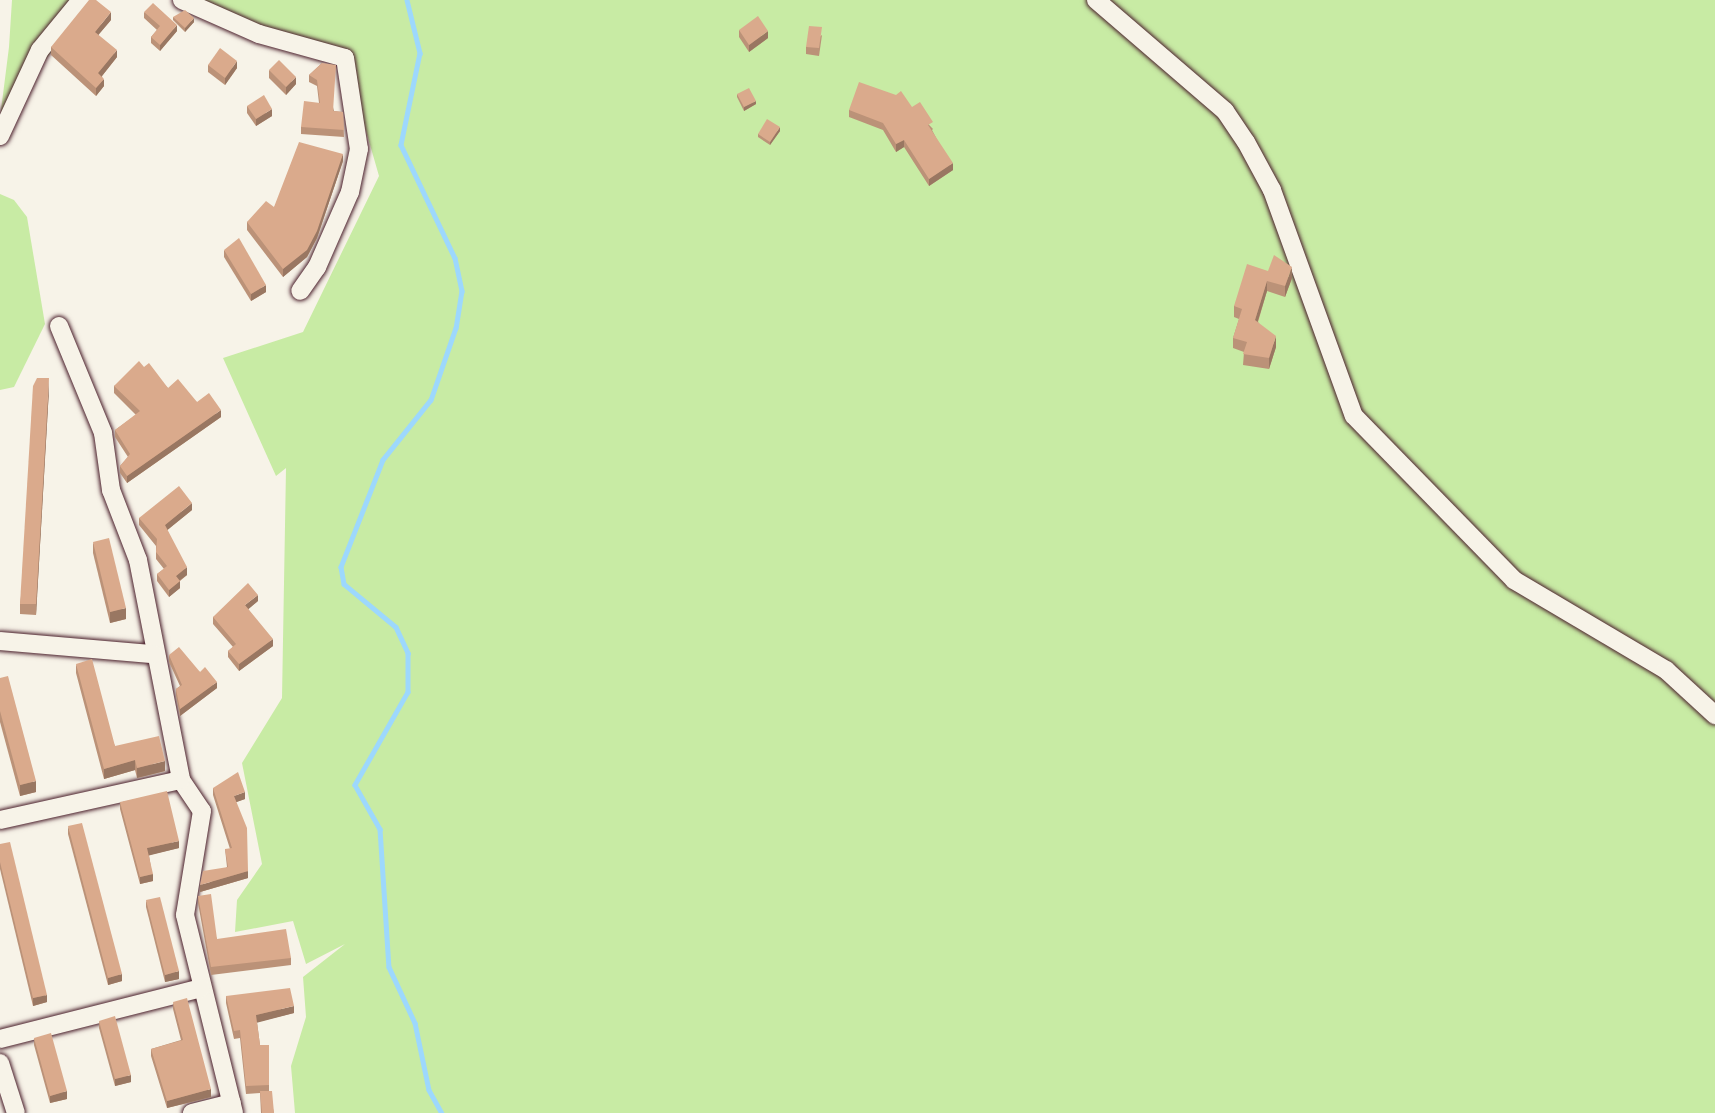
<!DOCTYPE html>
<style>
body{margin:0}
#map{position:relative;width:1715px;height:1113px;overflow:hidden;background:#f7f3e8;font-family:Kalam,sans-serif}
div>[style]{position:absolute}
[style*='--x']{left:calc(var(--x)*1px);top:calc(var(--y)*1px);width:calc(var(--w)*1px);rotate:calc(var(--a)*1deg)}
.green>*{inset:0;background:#c8eba4}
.stream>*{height:4.5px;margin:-2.25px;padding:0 2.25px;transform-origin:2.25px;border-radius:2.25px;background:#9dd8fd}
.roads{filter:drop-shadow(0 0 2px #4a1f2b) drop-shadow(0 0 2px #4a1f2b)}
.minor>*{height:18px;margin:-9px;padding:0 9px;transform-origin:9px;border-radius:9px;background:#f7f3e8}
.wall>*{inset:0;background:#bb9278}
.shaded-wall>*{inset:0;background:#997762}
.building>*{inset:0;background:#daaa8c}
span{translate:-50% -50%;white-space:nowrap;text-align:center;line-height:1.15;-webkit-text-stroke:6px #f7f3e8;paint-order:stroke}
</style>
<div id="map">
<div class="green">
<div style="clip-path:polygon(12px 0,92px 0,0 118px,9px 47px)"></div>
<div style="clip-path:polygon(176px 0,1715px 0,1715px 1113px,295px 1113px,291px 1066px,306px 1017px,303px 977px,345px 944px,306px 964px,293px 921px,235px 932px,237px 900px,262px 864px,242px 763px,282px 698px,286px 468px,276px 476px,223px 358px,303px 332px,379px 176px,345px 58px)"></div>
<div style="clip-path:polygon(0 194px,14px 200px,27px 217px,45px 324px,14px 387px,0 390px)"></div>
</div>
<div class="stream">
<div style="--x:407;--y:0;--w:55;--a:76.2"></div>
<div style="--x:420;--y:53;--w:94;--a:101.7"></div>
<div style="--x:401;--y:145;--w:125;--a:64.5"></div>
<div style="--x:455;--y:258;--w:34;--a:78"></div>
<div style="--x:462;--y:291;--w:37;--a:99"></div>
<div style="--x:456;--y:328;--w:76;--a:109.1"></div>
<div style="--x:431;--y:400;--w:77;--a:128.7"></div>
<div style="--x:383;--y:460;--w:115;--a:111.4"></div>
<div style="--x:341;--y:567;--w:17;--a:80"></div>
<div style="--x:344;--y:584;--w:67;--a:39.6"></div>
<div style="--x:396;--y:627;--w:29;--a:65"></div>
<div style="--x:408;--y:653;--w:39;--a:90"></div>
<div style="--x:408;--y:692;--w:107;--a:119.7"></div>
<div style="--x:355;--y:785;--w:51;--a:60.4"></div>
<div style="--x:380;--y:829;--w:138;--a:86.3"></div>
<div style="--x:389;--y:967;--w:62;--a:65.1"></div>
<div style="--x:415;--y:1023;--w:68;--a:78.2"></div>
<div style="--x:429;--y:1090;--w:26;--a:61"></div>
</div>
<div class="roads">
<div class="minor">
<div style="--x:182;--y:0;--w:84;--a:23.8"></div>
<div style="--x:259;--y:34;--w:89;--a:15.6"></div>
<div style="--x:345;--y:58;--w:92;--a:81.3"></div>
<div style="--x:359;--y:149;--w:44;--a:101.8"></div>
<div style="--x:350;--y:192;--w:82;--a:113.7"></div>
<div style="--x:317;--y:267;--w:29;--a:125"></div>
<div style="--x:1096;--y:0;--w:170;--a:40.7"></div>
<div style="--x:1225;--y:111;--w:37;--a:56"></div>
<div style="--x:1246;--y:142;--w:55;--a:61.6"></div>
<div style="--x:1272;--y:190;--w:240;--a:70.1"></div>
<div style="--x:1354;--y:416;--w:229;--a:45.7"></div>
<div style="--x:1514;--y:580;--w:177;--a:30.6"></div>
<div style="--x:1666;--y:670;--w:67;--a:42.6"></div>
<div style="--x:0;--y:136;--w:95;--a:-65.1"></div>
<div style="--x:40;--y:50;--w:65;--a:-50.6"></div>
<div style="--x:59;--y:326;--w:116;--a:67.6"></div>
<div style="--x:103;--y:433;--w:58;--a:82"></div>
<div style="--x:111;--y:490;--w:75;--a:68.9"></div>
<div style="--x:138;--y:560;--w:224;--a:78.9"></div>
<div style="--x:181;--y:780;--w:37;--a:56"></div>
<div style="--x:202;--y:811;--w:105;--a:99.3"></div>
<div style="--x:185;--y:915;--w:204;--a:76.1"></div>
<div style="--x:0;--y:641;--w:154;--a:4.9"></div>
<div style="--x:0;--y:820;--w:185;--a:-12.5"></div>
<div style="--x:0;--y:1039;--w:207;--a:-14.2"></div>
<div style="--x:0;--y:1063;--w:52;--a:72.3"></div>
<div style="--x:192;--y:1113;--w:41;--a:-14"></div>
</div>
</div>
<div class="wall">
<div style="clip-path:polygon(144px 12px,177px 31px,160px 51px,151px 43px,151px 37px,157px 30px,144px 18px)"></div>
<div style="clip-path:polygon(173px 17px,194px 22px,185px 32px,173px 20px)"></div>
<div style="clip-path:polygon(111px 20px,98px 35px,117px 57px,102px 76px,104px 86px,96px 96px,51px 55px,51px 47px)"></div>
<div style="clip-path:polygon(739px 30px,768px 38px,749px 52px,739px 37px)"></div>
<div style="clip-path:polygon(822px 35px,819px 56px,806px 54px,806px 47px)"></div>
<div style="clip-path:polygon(322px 63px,334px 111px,343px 112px,344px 137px,301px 134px,301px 127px,319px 103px,317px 86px,309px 82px,309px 75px)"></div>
<div style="clip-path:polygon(208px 65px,237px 68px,225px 85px,208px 72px)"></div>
<div style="clip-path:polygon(269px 70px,296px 84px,286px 95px,269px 78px)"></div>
<div style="clip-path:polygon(737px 94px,756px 104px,744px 111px,737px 97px)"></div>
<div style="clip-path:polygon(247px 106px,272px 116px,256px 126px,247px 113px)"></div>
<div style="clip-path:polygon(912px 107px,933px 129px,932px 130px,953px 170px,929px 186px,904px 147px,896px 152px,883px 130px,849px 117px,849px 110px)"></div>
<div style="clip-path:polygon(780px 131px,770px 145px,758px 137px,758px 134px)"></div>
<div style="clip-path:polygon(343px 161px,317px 238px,307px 257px,283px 277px,247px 230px,247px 222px,274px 207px)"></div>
<div style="clip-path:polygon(224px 250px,266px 292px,251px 301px,224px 257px)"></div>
<div style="clip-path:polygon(1268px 271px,1292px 278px,1285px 297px,1267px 291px,1258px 322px,1276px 347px,1269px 369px,1243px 365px,1244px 352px,1233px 348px,1233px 338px,1239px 319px,1234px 317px,1234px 306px)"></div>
<div style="clip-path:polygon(144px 367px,168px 388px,197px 402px,221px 417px,127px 483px,120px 473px,120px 466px,128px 457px,115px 437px,115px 430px,136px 415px,114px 393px,114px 386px)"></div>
<div style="clip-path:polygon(49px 389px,36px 615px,20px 614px,20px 604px)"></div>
<div style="clip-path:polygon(192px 510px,167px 530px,187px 575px,180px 581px,180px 588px,169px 597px,157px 581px,157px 574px,164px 569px,156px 559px,156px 546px,139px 525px,139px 518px)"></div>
<div style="clip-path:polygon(93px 542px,126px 619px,110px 623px,93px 553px)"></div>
<div style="clip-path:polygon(258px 601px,248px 609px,273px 646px,239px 671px,228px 657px,228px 651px,233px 647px,213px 624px,213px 617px)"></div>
<div style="clip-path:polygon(169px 655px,200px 672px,217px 688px,180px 716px,176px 696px,176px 689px,180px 686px,169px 662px)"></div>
<div style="clip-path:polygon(76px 664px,115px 746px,165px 771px,137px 778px,135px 770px,104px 779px,76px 673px)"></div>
<div style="clip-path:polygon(0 678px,36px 792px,20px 796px,0 722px)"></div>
<div style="clip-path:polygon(213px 788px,245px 799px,236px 802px,248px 878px,200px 892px,227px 867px,225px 849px,230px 849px,213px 795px)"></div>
<div style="clip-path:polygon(120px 802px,179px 848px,149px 855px,153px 881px,140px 884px,120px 809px)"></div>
<div style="clip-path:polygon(68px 826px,122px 981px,108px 985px,68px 834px)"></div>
<div style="clip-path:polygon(0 844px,47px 1002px,33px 1006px,0 869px)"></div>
<div style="clip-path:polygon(198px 896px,217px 939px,291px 958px,291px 965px,211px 975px,198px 903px)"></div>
<div style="clip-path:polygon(146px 900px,179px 979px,165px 982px,146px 907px)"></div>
<div style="clip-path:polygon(226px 996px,294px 1013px,257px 1022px,260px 1045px,269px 1045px,269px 1091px,274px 1113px,261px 1113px,260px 1093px,246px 1094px,240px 1038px,234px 1039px,226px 1003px)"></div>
<div style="clip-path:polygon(173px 1002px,211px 1097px,167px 1108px,151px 1056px,151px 1049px,181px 1040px,173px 1009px)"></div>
<div style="clip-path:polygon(99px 1021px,131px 1082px,115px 1086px,99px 1028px)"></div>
<div style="clip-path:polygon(34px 1038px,67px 1099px,50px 1103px,34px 1045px)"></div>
</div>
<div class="shaded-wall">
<div style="clip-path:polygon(111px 12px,111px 20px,95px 39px,95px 32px)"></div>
<div style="clip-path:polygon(194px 18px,194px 22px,185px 32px,185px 28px)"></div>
<div style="clip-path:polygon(177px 25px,177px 31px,160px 51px,160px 45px)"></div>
<div style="clip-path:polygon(768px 31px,768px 38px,749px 52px,749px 45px)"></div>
<div style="clip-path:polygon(117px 50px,117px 57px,98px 81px,98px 73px)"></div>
<div style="clip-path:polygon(237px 61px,237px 68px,225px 85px,225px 78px)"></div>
<div style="clip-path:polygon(296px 77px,296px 84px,286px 95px,286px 87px)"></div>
<div style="clip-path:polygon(104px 79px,104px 86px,96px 96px,96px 88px)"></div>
<div style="clip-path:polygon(756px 101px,756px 104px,744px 111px,744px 107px)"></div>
<div style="clip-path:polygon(272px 109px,272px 116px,256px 126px,256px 119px)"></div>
<div style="clip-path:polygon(780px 127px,780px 131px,770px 145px,770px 142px)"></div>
<div style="clip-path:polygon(904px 140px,904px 147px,896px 152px,896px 144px)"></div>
<div style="clip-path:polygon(343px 154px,343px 161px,317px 238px,307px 257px,283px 277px,283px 269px)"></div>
<div style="clip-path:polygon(953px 163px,953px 170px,929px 186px,929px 179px)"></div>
<div style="clip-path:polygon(1292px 267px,1292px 278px,1285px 297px,1285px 286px)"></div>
<div style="clip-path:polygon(1267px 281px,1267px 291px,1255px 330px,1255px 320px)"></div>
<div style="clip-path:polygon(266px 285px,266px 292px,251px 301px,251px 294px)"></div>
<div style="clip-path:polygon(1276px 336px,1276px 347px,1269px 369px,1269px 358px)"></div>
<div style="clip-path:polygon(49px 378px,49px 389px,36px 615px,36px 604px)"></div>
<div style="clip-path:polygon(221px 410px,221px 417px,127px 483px,127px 476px)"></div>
<div style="clip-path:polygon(192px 503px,192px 510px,165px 532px,165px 525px)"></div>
<div style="clip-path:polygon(187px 567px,187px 575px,176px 583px,176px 576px)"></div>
<div style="clip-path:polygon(180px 581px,180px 588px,169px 597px,169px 590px)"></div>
<div style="clip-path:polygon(258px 595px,258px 601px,245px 612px,245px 605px)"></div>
<div style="clip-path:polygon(126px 608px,126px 619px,110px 623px,110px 612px)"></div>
<div style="clip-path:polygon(273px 639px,273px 646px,239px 671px,239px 664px)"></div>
<div style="clip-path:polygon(217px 682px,217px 688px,180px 716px,180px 709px)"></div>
<div style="clip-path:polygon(135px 760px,135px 770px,104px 779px,104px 769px)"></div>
<div style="clip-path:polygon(165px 761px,165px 771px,137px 778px,137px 768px)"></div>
<div style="clip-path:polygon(36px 781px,36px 792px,20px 796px,20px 785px)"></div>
<div style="clip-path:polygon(245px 792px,245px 799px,234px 803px,234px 796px)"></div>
<div style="clip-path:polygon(179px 841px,179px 848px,147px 856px,147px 848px)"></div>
<div style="clip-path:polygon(248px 871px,248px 878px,200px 892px,200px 885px)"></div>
<div style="clip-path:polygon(153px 874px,153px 881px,140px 884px,140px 877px)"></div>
<div style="clip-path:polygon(179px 971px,179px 979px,165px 982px,165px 975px)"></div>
<div style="clip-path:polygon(122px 974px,122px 981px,108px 985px,108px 978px)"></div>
<div style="clip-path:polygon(47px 995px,47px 1002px,33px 1006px,33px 998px)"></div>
<div style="clip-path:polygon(294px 1006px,294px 1013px,256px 1023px,256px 1015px)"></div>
<div style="clip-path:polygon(131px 1075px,131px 1082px,115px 1086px,115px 1079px)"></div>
<div style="clip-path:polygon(211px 1089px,211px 1097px,167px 1108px,167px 1101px)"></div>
<div style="clip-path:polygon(67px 1091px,67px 1099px,50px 1103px,50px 1096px)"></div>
</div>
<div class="building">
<div style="clip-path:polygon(89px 0,96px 0,111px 12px,95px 32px,117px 50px,98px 73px,104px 79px,96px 88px,51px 47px)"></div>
<div style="clip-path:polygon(153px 3px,177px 25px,160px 45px,151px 37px,160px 26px,144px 12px)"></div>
<div style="clip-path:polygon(185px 10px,194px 18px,185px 28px,173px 17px)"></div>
<div style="clip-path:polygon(758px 16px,768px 31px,749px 45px,739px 30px)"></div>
<div style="clip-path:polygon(809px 26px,822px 27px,819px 48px,806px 47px)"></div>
<div style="clip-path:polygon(220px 48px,237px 61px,225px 78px,208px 65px)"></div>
<div style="clip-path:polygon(279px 60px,296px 77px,286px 87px,269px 70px)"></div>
<div style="clip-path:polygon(322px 63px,336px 65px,333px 111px,343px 112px,344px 130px,301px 127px,304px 101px,320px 103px,317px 80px,309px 75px)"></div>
<div style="clip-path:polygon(859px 82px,896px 95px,901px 91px,912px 107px,920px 102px,933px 122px,928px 125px,953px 163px,929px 179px,904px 140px,896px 144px,883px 123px,849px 110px)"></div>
<div style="clip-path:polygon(749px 88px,756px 101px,744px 107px,737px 94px)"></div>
<div style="clip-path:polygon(264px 95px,272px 109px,256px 119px,247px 106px)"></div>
<div style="clip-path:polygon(767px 119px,780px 127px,770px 142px,758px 134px)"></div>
<div style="clip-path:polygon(299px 142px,343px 154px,317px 231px,307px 250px,283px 269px,247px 222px,266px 201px,274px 207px)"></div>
<div style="clip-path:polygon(239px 238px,266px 285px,251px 294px,224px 250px)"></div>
<div style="clip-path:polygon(1274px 255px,1292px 267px,1285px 286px,1267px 281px,1255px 320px,1276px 336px,1269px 358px,1243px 354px,1247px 342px,1233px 338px,1242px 309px,1234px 306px,1247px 264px,1268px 271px)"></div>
<div style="clip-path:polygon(139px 361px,144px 367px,149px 363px,168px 388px,178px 379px,197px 402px,209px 393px,221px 410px,127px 476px,120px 466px,130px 454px,115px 430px,140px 411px,114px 386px)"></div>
<div style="clip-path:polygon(37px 378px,49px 378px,36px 604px,20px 604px,33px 386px)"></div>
<div style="clip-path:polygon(179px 486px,192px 503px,165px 525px,187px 567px,176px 576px,180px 581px,169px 590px,157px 574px,167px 566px,156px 552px,157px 539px,139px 518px)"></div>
<div style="clip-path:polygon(109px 538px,126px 608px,110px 612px,93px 542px)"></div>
<div style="clip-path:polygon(248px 583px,258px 595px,245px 605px,273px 639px,239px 664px,228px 651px,236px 644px,213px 617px)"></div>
<div style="clip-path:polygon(179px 647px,200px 672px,205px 667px,217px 682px,180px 709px,176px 689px,182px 685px,169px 655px)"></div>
<div style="clip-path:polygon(92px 659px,115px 746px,159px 736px,165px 761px,137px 768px,135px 760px,104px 769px,76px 664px)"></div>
<div style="clip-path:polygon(8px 676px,36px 781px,20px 785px,0 711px,0 678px)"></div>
<div style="clip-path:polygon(238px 772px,245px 792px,234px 796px,247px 828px,248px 871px,200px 885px,203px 871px,228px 867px,225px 849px,232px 848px,213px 788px)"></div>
<div style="clip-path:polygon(167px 791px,179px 841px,147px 848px,153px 874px,140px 877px,120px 802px)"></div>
<div style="clip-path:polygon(82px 823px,122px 974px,108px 978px,68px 826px)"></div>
<div style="clip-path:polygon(10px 842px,47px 995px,33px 998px,0 862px,0 844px)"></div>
<div style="clip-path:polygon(211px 894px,217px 939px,286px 929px,291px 958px,211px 967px,198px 896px)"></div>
<div style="clip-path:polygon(160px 897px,179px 971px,165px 975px,146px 900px)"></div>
<div style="clip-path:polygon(290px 988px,294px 1006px,256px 1015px,260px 1045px,269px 1045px,269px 1085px,246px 1086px,240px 1030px,234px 1031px,226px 996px)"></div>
<div style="clip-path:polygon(187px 998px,211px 1089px,167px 1101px,151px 1049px,183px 1040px,173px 1002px)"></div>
<div style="clip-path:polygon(115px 1016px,131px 1075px,115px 1079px,99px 1021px)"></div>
<div style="clip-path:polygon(51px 1033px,67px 1091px,50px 1096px,34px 1038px)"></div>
<div style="clip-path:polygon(260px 1091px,272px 1091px,274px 1113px,262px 1113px)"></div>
</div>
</div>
